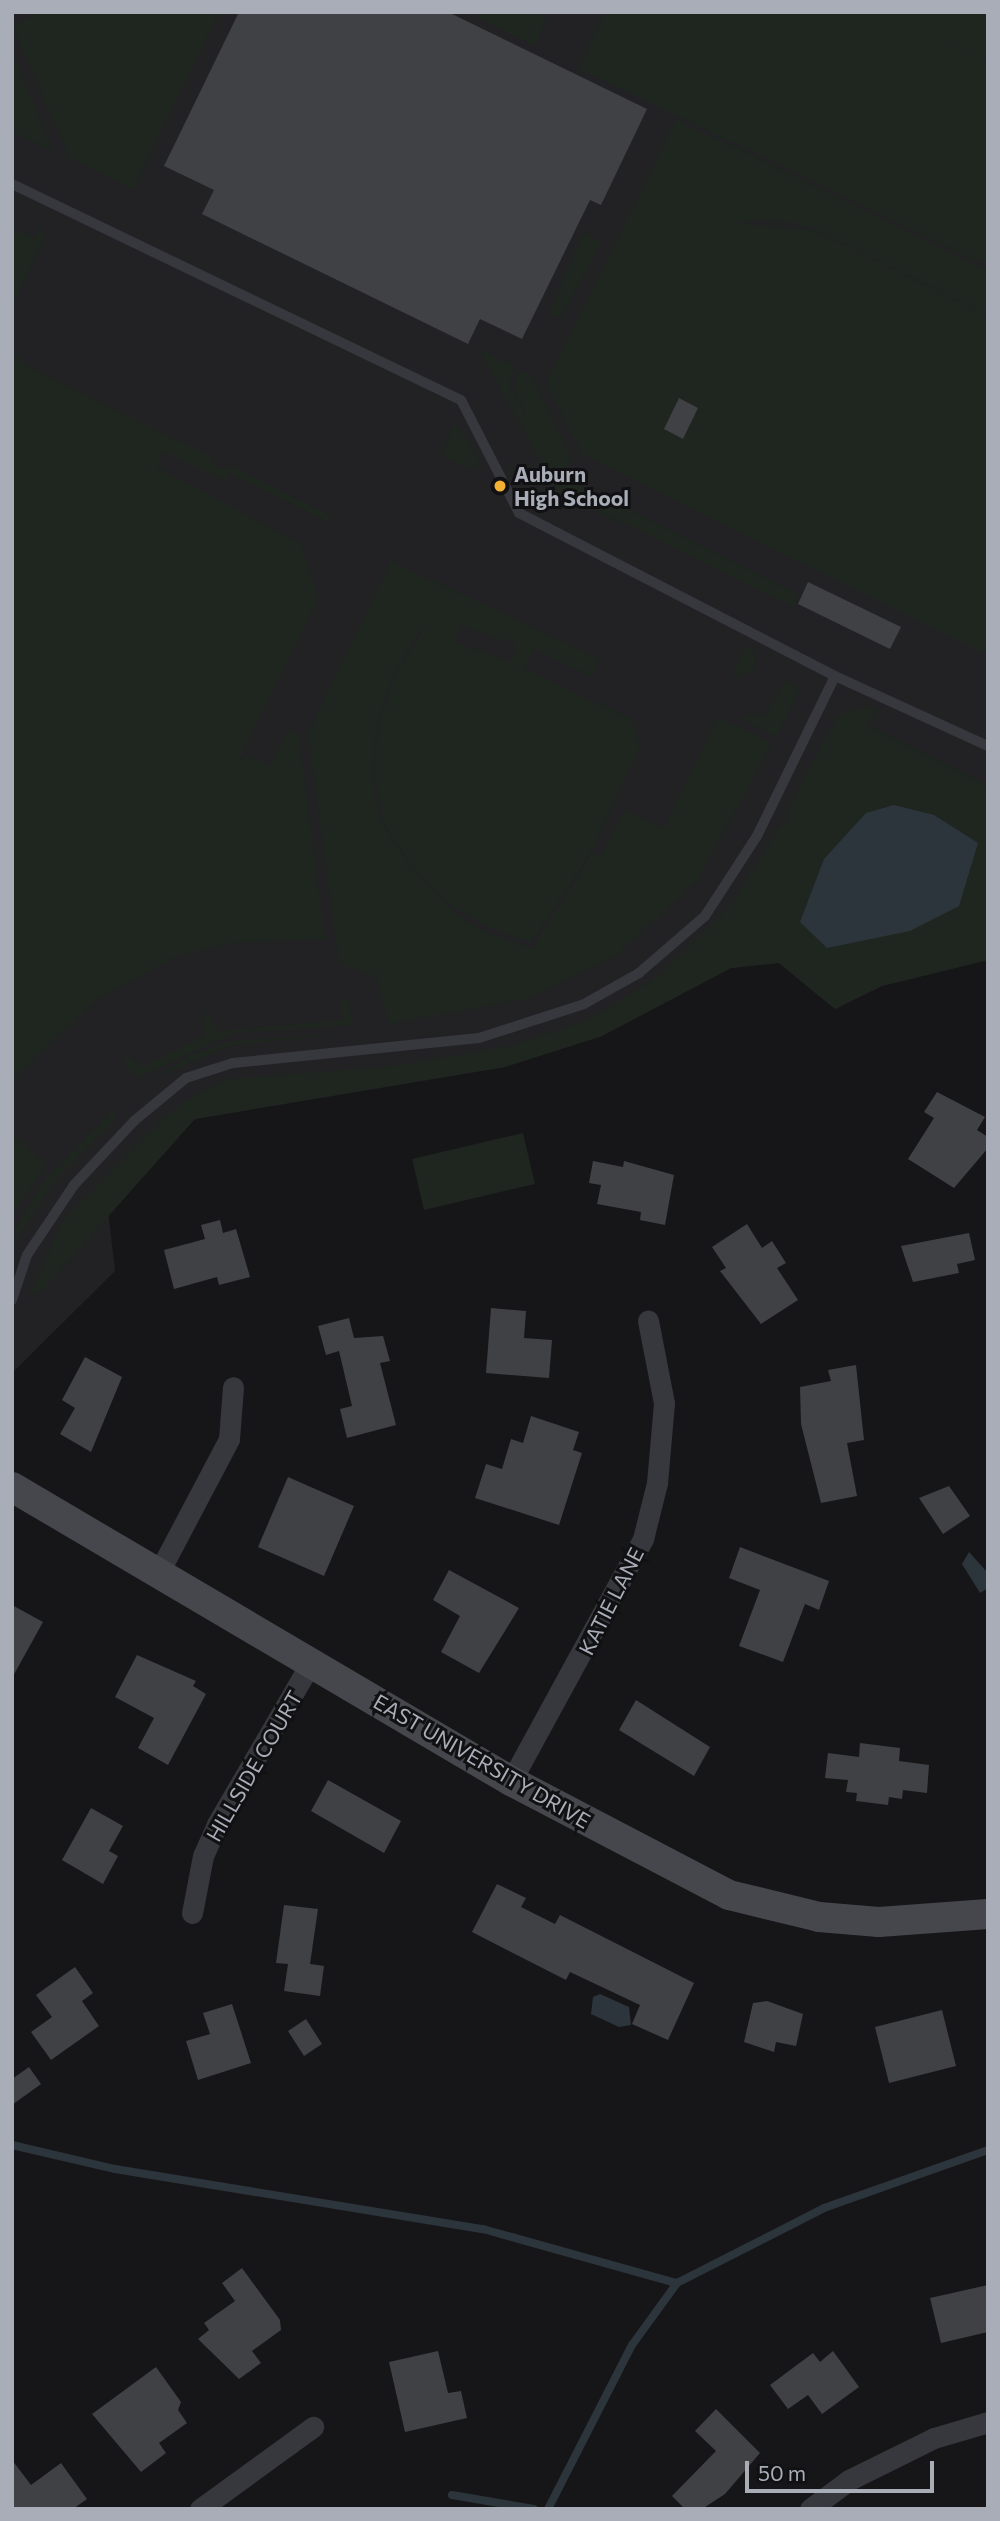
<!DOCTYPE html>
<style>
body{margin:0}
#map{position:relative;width:1000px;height:2521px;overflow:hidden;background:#161618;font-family:Commissioner,sans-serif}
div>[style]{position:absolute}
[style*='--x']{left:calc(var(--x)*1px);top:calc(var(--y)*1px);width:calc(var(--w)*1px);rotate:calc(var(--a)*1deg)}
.built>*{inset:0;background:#222225}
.green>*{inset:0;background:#1e261f}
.water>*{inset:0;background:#2c353c}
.stream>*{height:8px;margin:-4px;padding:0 4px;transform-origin:4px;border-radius:4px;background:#2c353c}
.building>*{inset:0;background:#404145}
.lane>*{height:10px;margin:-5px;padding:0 5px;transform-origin:5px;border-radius:5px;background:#37383d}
.street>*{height:21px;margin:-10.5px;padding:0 10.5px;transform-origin:10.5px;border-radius:10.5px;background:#37383d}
.secondary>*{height:30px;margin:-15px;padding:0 15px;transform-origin:15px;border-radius:15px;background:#45474d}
.dots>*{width:19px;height:19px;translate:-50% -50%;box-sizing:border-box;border:4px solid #111113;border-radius:50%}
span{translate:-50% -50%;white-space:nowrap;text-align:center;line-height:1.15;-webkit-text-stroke:6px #111113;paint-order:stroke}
.poi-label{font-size:21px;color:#a8adb8;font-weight:700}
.left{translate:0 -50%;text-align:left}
.street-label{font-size:21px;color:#a8adb8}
.frame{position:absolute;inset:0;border:14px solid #a8adb8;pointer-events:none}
.scale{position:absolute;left:745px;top:2461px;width:189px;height:32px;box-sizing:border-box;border:4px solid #a8adb8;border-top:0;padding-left:9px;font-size:21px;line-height:24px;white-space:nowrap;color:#a8adb8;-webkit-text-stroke:5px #111113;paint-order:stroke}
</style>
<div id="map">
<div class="built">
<div style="clip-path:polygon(12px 12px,988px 12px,988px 960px,882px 986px,835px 1009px,779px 963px,731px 968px,602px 1036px,505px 1067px,195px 1119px,108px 1210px,115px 1271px,12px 1373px)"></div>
</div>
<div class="green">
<div style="clip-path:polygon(37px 12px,219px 12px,133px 190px,70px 159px,13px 27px)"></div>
<div style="clip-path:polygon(534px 12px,547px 19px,534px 45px,470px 14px)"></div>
<div style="clip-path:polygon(605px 12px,988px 12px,988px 63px,908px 25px,988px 64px,988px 266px,578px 68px)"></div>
<div style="clip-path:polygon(12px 52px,53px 151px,12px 131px)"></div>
<div style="clip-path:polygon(676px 119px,988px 271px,988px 315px,819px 231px,795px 223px,764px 220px,738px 223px,814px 231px,988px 316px,988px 655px,583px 455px,548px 387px,549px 376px)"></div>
<div style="clip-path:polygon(44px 223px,44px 240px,12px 306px,12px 227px,34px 237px)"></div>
<div style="clip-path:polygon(584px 231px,601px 242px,561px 318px,549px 313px)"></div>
<div style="clip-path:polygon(479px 350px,515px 365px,509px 384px,532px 427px,514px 389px,519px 371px,530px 373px,571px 456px,567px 475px,553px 465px,559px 475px,799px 595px,794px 607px,558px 492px)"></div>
<div style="clip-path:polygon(12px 351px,31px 368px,208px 455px,220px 469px,232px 466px,331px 516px,327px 521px,230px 473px,226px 481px,164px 452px,156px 466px,301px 544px,318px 598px,239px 760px,247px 755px,270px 766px,287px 732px,299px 735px,325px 939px,238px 942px,177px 956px,95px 1001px,12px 1081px)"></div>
<div style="clip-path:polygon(455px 422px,479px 459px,477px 470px,440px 456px)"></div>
<div style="clip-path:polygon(evenodd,391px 561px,600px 659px,593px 677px,535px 649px,524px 668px,631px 719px,640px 747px,591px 852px,531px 942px,490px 928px,449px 904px,414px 869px,384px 824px,374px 775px,379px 723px,397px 672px,423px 631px,431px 633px,421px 629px,394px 674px,377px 724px,372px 775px,376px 802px,382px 823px,416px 874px,455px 913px,482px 931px,532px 948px,593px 852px,601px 856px,625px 810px,664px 829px,717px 717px,772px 744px,697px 881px,616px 956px,526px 999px,389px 1024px,376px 976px,339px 964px,308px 734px,391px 561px,460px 625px,517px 645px,510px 662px,454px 642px,460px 625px)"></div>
<div style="clip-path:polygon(747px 644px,756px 654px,754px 671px,731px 677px)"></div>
<div style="clip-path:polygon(785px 681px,799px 687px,798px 692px,777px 737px,737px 717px,765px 715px)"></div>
<div style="clip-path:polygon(873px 706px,878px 712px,867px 723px,872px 728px,988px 786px,988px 960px,882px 986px,835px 1009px,779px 963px,731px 968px,602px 1036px,505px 1067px,195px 1119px,39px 1294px,31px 1292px,64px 1219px,165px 1116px,202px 1091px,228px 1079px,394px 1066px,509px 1046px,586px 1021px,655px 979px,730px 907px,779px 828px,790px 822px,790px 804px,839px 714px)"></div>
<div style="clip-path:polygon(349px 999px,353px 1025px,234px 1033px,137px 1078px,125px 1065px,127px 1054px,143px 1067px,206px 1035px,201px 1017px,207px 1011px,218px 1031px,342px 1020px,342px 1000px)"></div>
<div style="clip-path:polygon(349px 1033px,229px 1046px,147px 1082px,194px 1054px,231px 1041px)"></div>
<div style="clip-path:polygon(117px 1106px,113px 1122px,55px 1181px,12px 1246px,16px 1228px,45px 1180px)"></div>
<div style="clip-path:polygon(12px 1133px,46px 1166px,12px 1215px)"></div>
<div style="clip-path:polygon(523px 1133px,535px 1184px,424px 1210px,412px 1159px)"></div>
</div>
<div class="water">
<div style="clip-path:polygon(894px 805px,934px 815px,978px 843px,959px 906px,910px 931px,827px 948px,800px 922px,824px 859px,866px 813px)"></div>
<div style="clip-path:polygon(969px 1552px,988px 1573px,988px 1588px,980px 1593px,962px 1564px)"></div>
<div style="clip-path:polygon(600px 1994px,629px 2007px,631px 2025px,619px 2027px,591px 2014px,593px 1997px)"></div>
</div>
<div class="stream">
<div style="--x:12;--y:2145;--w:106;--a:13.1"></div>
<div style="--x:115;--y:2169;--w:373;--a:9.3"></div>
<div style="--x:483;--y:2229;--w:201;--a:15.6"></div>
<div style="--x:677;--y:2283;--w:165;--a:-27"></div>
<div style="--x:824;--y:2208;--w:174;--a:-19.5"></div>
<div style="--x:452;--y:2495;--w:83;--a:9.7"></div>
<div style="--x:548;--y:2509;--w:184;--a:-62.9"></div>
<div style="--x:632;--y:2345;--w:77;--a:-54"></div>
</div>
<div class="building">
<div style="clip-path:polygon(239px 12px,448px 12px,647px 109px,601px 205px,590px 200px,522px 339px,480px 319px,468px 344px,202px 214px,214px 190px,164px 166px)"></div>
<div style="clip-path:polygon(679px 398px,698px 408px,683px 439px,664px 429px)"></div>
<div style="clip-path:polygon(808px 582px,901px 627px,890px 649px,798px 604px)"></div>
<div style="clip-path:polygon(937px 1092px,985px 1117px,977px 1130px,988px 1137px,988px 1148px,954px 1188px,908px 1159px,934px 1118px,924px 1112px)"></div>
<div style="clip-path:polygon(593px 1161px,623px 1167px,624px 1161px,674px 1175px,665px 1225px,640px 1220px,641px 1212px,597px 1204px,601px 1185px,589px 1183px)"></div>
<div style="clip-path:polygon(220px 1220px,223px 1233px,236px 1229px,250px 1277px,219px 1285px,217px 1277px,174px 1289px,164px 1250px,205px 1239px,201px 1225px)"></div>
<div style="clip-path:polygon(747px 1224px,762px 1248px,772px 1241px,786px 1263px,777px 1268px,798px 1300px,761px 1324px,720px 1271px,726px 1268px,712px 1247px)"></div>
<div style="clip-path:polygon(969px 1233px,975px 1260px,957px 1264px,959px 1273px,913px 1282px,901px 1246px)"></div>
<div style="clip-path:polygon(491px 1308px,526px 1311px,524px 1338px,552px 1340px,549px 1378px,486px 1373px)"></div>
<div style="clip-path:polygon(349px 1318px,354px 1338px,383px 1336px,390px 1361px,380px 1363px,396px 1425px,347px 1438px,340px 1409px,352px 1406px,339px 1351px,326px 1355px,318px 1326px)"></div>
<div style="clip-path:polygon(85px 1357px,122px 1377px,91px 1452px,60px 1434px,75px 1408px,62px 1400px)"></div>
<div style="clip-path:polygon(856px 1365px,864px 1440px,847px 1443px,857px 1496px,821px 1503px,801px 1424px,800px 1387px,831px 1381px,828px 1370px)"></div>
<div style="clip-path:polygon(531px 1416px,579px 1432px,573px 1450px,582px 1453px,559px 1525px,475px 1498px,486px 1464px,502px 1469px,511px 1439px,523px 1443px)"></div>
<div style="clip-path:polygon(288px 1477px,354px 1506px,324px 1576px,258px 1547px)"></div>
<div style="clip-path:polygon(949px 1486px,970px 1516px,943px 1534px,919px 1498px)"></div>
<div style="clip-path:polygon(740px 1547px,829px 1581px,819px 1610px,805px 1604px,783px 1662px,739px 1646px,760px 1590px,729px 1578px)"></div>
<div style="clip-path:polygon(449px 1570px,519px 1608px,479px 1673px,441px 1652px,460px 1616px,433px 1600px)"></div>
<div style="clip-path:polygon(12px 1605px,43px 1622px,12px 1678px)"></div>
<div style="clip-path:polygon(137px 1655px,196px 1681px,193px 1686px,206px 1694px,168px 1765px,138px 1748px,154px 1718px,115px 1697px)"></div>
<div style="clip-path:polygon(636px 1700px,710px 1747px,694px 1776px,619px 1730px)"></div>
<div style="clip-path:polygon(860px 1743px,900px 1748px,899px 1761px,929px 1765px,927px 1793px,903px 1790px,902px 1799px,889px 1797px,888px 1805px,856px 1801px,857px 1793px,846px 1792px,848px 1780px,825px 1778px,828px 1753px,859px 1757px)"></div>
<div style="clip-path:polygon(328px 1780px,401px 1821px,384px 1853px,311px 1811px)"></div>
<div style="clip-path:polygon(91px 1808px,123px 1826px,109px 1851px,118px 1856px,103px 1884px,62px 1860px)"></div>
<div style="clip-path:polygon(497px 1884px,526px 1898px,521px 1907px,555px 1924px,560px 1915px,694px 1983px,668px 2040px,632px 2024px,640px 2005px,570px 1972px,566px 1980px,472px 1932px)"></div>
<div style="clip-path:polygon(284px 1905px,318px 1909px,310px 1964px,324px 1966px,320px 1996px,284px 1991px,288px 1964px,276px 1963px)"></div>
<div style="clip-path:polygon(75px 1967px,93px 1993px,82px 2001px,99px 2026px,51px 2060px,31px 2032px,52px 2017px,36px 1995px)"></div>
<div style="clip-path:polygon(767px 2001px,803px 2014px,796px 2046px,776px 2042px,774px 2052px,744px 2042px,753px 2003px)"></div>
<div style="clip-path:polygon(232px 2004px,251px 2063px,198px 2080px,186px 2041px,210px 2034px,203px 2013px)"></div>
<div style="clip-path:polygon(942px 2010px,956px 2066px,889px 2083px,875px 2027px)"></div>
<div style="clip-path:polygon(306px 2019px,322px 2044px,304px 2056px,288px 2031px)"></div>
<div style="clip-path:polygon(29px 2067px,41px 2084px,12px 2105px,12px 2079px)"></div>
<div style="clip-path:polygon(242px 2268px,280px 2320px,281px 2330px,252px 2351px,261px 2363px,239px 2379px,198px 2339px,209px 2330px,204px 2323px,235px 2301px,222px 2283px)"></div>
<div style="clip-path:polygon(988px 2285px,988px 2332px,941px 2343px,930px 2298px)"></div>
<div style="clip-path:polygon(438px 2351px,448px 2393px,461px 2391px,467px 2418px,405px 2432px,389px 2362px)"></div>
<div style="clip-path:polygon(833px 2351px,859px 2387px,822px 2414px,808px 2395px,788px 2409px,770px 2385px,813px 2353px,820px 2362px)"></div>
<div style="clip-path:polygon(156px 2367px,181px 2402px,178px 2410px,187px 2423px,159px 2443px,166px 2453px,141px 2472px,92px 2414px)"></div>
<div style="clip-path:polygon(716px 2409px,760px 2453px,725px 2494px,702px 2509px,685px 2509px,672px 2496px,716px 2451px,695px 2431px)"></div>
<div style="clip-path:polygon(12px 2460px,31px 2485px,61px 2463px,87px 2499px,73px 2509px,12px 2509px)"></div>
</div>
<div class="lane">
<div style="--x:12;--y:184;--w:498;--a:25.7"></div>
<div style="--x:461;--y:400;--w:127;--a:62.8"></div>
<div style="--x:519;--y:513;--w:356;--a:27.3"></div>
<div style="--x:12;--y:1300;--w:47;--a:-71.6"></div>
<div style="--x:27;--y:1255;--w:84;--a:-56.1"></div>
<div style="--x:74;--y:1185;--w:88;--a:-46.8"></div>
<div style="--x:134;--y:1121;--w:67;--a:-39.6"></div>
<div style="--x:186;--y:1078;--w:49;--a:-17.7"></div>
<div style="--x:233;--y:1063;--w:247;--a:-5.8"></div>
<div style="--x:479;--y:1038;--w:110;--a:-17.9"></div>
<div style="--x:584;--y:1004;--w:63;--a:-29.4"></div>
<div style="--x:639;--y:973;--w:87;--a:-40.8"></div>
<div style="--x:705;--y:916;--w:95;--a:-57"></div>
<div style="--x:757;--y:836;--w:178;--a:-64"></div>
<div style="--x:835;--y:676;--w:168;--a:24.6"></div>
</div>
<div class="street">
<div style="--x:160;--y:1570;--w:148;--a:-62.2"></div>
<div style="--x:229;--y:1439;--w:52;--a:-85.6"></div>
<div style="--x:511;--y:1781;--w:276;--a:-61.4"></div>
<div style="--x:643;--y:1539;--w:58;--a:-76"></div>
<div style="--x:657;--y:1483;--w:80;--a:-85"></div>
<div style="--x:664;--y:1403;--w:84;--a:-101"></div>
<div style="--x:192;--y:1913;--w:58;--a:-79.1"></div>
<div style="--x:203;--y:1856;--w:35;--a:-66"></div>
<div style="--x:217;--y:1824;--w:189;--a:-59.8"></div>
<div style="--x:200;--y:2509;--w:140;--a:-36"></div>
<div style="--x:810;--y:2509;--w:49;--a:-36.6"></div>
<div style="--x:849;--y:2480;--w:95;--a:-26.3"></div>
<div style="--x:934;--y:2438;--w:56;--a:-16.5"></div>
</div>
<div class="secondary">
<div style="--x:12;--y:1487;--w:579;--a:30.51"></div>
<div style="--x:511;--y:1781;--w:246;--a:27.6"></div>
<div style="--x:729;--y:1895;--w:93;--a:13.7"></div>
<div style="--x:819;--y:1917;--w:60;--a:4.8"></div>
<div style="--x:879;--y:1922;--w:109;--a:-4.2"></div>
</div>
<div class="dots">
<div style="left:500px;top:486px;background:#f2b134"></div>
</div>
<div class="poi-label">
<span class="left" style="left:514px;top:486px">Auburn<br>High School</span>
</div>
<div class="street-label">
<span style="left:611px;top:1601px;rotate:-63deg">KATIE LANE</span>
<span style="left:482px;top:1761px;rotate:30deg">EAST UNIVERSITY DRIVE</span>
<span style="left:254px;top:1766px;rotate:-60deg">HILLSIDE COURT</span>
</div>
<div class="frame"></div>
<div class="scale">50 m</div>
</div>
